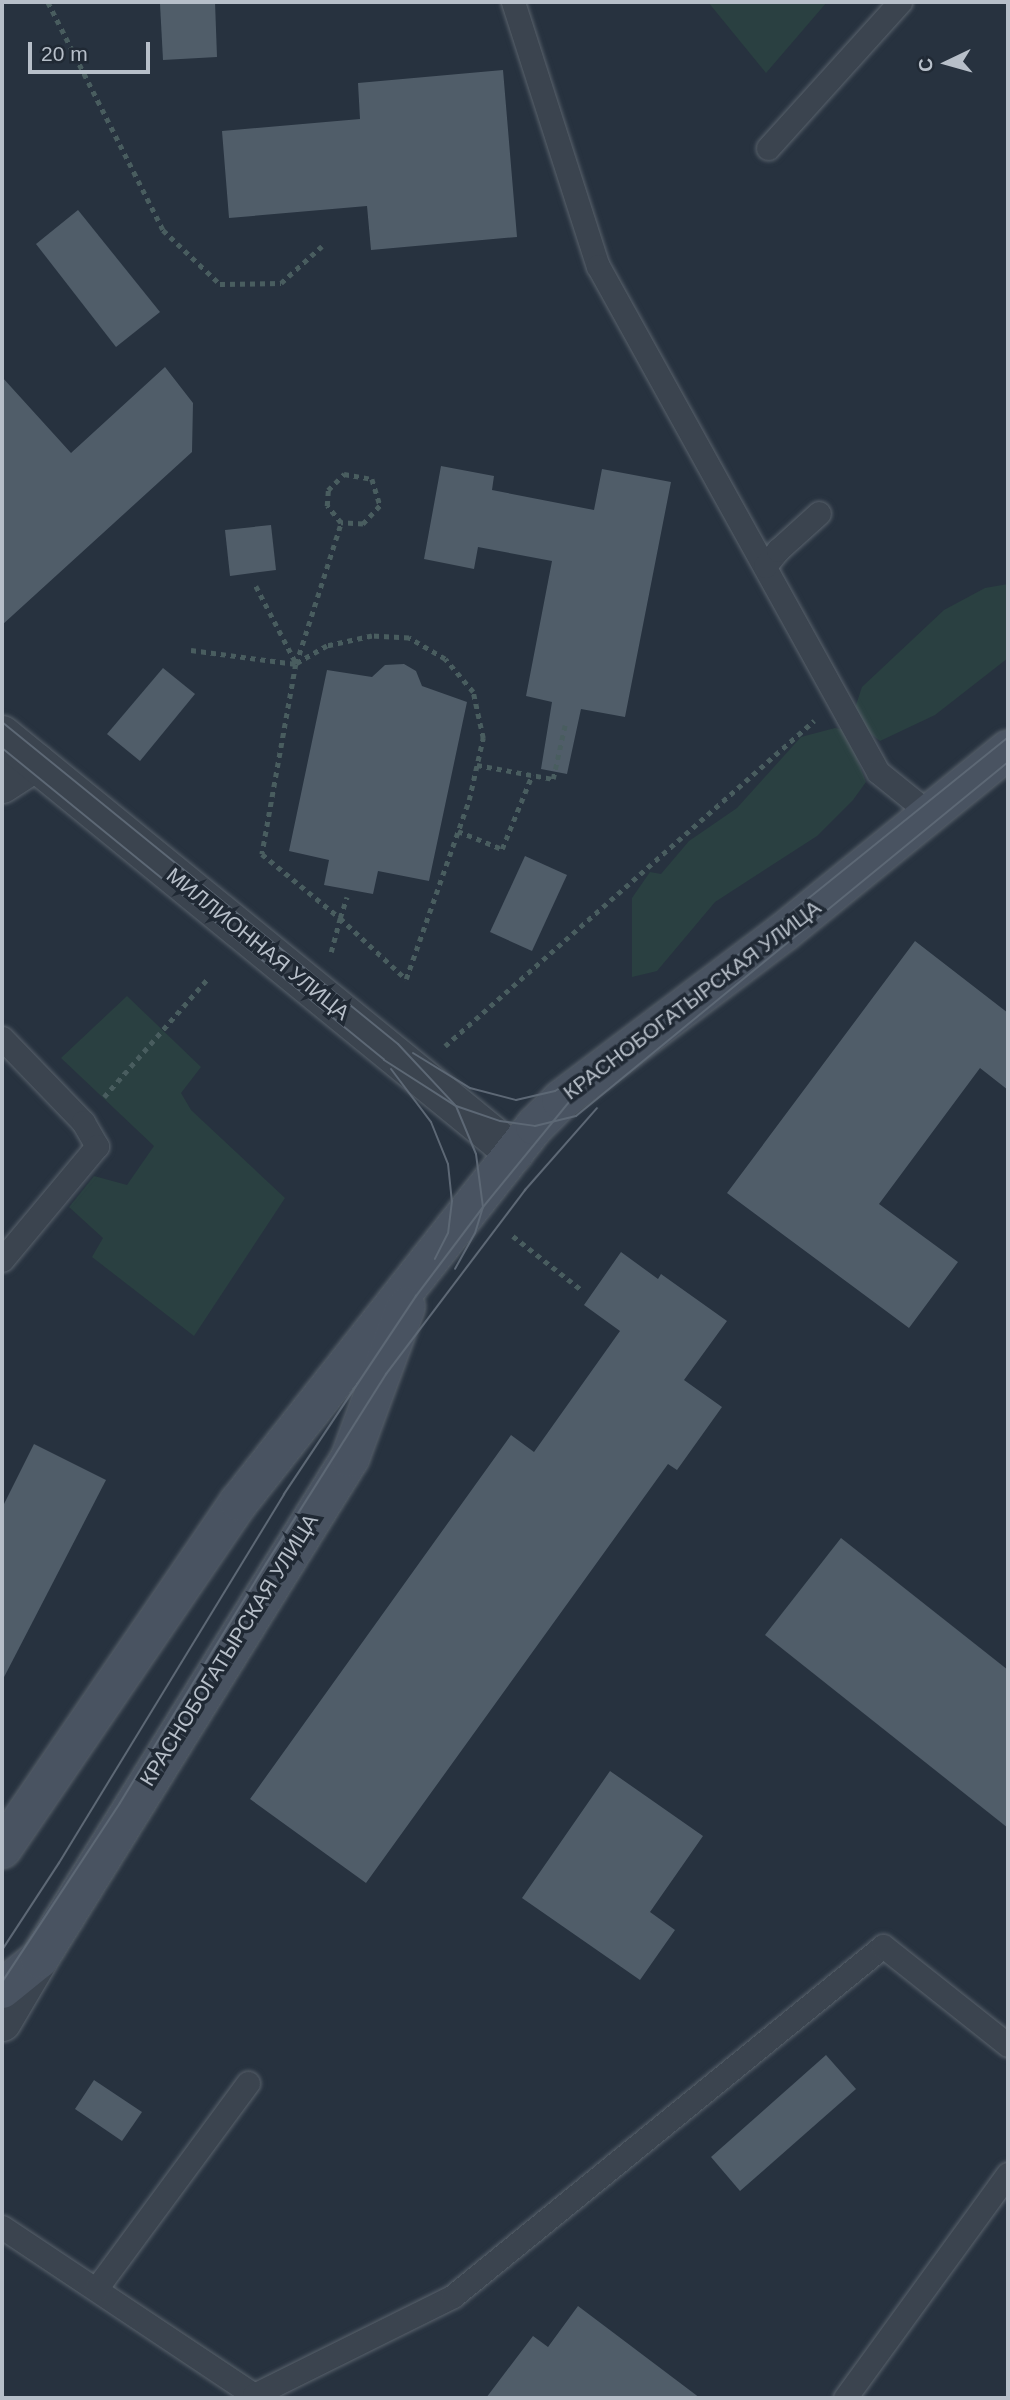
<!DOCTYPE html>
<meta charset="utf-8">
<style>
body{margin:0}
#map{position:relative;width:1010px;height:2400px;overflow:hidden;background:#27323f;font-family:Arial,sans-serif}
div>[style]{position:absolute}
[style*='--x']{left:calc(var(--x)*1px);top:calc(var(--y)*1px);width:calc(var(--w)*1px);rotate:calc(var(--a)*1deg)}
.green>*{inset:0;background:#2a4041}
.building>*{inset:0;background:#505d69}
.path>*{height:4.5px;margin-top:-2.25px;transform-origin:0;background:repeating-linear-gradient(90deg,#495d5f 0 5px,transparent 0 10px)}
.roads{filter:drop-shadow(0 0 2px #59626c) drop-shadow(0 0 2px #59626c)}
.service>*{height:23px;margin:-11.5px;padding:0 11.5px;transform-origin:11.5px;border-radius:11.5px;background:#3b444f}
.minor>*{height:38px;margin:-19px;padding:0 19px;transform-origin:19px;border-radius:19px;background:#3b444f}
.tertiary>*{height:38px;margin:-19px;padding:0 19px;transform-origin:19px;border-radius:19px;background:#3b444f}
.secondary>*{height:38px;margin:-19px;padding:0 19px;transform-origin:19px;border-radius:19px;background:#495361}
.tram>*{height:2px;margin:-1px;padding:0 1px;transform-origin:1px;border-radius:1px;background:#5d6875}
span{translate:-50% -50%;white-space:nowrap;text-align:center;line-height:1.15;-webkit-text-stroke:7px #202934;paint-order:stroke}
.street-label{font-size:21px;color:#b7bfc9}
.frame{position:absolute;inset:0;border:4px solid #b7bfc9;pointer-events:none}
.north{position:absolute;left:912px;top:28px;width:70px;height:70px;-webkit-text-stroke:5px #202934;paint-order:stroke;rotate:265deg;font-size:19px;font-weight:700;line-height:28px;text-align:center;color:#b7bfc9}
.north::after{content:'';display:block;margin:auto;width:24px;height:32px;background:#b7bfc9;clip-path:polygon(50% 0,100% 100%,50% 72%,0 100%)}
.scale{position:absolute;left:28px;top:42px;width:122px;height:32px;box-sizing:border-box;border:4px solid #b7bfc9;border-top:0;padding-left:9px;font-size:21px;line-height:24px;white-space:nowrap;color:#b7bfc9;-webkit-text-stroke:5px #202934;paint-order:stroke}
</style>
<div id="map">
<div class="green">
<div style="clip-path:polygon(708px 2px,827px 2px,766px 73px)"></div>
<div style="clip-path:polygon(1008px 584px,1008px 658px,935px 715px,880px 741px,863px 728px,855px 708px,862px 687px,944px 610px,985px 588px)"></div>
<div style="clip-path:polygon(835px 728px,846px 730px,866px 782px,853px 800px,817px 836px,715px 902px,657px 971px,632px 977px,632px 898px,650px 872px,661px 874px,689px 841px,737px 808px,801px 737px)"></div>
<div style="clip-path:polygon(127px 996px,201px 1067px,181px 1093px,191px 1110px,285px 1198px,194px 1336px,92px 1257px,103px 1238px,69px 1207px,94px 1176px,127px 1185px,154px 1146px,61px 1058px)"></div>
</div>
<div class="building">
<div style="clip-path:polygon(195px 2px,215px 2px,217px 57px,163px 60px,160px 4px)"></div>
<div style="clip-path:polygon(503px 70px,517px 237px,371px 250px,367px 206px,229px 218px,222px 131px,360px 119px,358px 83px)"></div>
<div style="clip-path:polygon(78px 210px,160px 312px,116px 347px,36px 244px)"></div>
<div style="clip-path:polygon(165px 367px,193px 403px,192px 452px,2px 625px,2px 377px,71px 453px)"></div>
<div style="clip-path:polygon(441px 466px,494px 476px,492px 490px,594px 510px,602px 469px,671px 482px,625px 717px,581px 709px,567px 774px,541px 769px,552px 702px,526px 696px,552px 561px,478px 547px,474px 569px,424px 559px)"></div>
<div style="clip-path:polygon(271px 525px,276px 570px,230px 576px,225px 530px)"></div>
<div style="clip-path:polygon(404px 664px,416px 671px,422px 686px,467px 702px,429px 881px,378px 871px,373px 894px,324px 885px,329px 860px,289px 851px,327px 670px,372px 677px,385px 665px)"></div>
<div style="clip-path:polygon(163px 668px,195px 694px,140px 761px,107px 734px)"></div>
<div style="clip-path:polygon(525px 856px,567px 875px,532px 951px,490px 932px)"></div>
<div style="clip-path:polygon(915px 941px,1008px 1013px,1008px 1090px,980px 1068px,879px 1204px,958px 1262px,909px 1328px,727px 1193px)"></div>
<div style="clip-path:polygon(621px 1252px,658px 1279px,661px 1274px,727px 1321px,684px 1380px,722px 1407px,677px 1470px,668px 1464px,366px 1883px,250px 1799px,511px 1435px,534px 1452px,620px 1331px,584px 1305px)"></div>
<div style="clip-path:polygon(34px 1444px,106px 1480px,2px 1681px,2px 1508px)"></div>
<div style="clip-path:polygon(841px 1538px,1008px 1670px,1008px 1828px,765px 1635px)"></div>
<div style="clip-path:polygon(610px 1771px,703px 1836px,650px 1912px,675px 1930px,640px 1980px,522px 1898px)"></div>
<div style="clip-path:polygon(826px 2055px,856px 2089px,740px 2191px,711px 2157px)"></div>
<div style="clip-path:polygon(94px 2080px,142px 2112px,122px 2141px,75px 2109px)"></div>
<div style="clip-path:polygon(578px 2306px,700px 2398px,486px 2398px,533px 2336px,548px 2347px)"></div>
</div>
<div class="path">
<div style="--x:48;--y:2;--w:255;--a:63.2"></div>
<div style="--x:163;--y:230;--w:79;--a:43.5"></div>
<div style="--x:220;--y:284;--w:61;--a:-0.9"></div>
<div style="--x:281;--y:283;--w:55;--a:-42.1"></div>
<div style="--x:344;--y:474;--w:28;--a:10"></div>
<div style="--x:372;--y:479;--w:28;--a:73"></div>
<div style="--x:380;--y:506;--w:25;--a:133"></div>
<div style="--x:363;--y:524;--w:22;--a:-177"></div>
<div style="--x:341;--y:523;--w:22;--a:-129"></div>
<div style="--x:327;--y:506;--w:16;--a:-86"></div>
<div style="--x:328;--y:490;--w:23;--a:-45"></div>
<div style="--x:256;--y:586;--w:87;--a:62.5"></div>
<div style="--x:191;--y:650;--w:106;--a:7.6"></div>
<div style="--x:296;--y:664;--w:148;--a:-72.3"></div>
<div style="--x:477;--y:765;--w:77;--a:10.4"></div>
<div style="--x:553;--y:779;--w:55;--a:-77.5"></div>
<div style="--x:458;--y:831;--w:48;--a:22.2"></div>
<div style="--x:502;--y:849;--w:80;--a:-67.9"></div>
<div style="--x:331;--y:952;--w:35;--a:-75"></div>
<div style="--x:340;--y:918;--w:90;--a:42.7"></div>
<div style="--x:406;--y:979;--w:190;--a:-70.6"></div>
<div style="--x:469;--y:800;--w:64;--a:-77.3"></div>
<div style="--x:483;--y:738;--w:47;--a:-102.3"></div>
<div style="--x:473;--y:692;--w:43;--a:-130.3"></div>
<div style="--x:445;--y:659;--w:42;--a:-149.7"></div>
<div style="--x:409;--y:638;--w:37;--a:-177"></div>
<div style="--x:372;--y:636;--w:46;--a:167.5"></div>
<div style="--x:327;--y:646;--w:36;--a:150"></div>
<div style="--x:296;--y:664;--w:193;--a:100.1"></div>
<div style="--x:262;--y:854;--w:101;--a:39.4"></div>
<div style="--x:340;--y:918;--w:22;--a:-72"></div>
<div style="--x:445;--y:1046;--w:492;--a:-41.4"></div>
<div style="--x:104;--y:1097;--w:159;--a:-48.8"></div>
<div style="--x:513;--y:1236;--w:89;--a:38.2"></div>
</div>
<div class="roads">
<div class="service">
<div style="--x:513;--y:2;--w:277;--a:72.2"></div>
<div style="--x:598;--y:266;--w:578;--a:61.04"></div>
<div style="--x:878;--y:772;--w:67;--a:38.9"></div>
<div style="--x:768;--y:148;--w:197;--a:-47.9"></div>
<div style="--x:765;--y:566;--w:21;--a:-51"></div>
<div style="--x:778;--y:550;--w:55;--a:-42.1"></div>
<div style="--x:2;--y:1038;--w:117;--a:46"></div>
<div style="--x:83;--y:1122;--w:28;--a:60"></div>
<div style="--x:97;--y:1146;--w:148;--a:129.8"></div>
<div style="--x:2;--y:2227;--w:303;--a:33.7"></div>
<div style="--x:254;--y:2395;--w:222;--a:-26.4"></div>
<div style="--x:453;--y:2296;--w:554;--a:-39.14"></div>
<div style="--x:883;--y:1946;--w:159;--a:38.4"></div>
<div style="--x:96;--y:2289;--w:256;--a:-53.6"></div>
<div style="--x:845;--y:2398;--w:277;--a:-54"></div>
</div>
<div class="minor">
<div style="--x:2;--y:784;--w:40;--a:-32.9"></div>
<div style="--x:2;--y:2022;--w:71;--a:-59.5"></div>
</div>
<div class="tertiary">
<div style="--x:2;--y:735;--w:661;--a:39.23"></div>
</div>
<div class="secondary">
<div style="--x:2;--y:1849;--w:420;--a:-55.7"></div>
<div style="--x:239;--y:1502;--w:479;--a:-51.8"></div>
<div style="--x:535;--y:1126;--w:37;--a:-45"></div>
<div style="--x:561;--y:1100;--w:279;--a:-37"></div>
<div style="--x:784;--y:932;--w:289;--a:-39.1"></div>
<div style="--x:2;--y:1989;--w:48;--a:-39"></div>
<div style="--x:39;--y:1959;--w:590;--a:-58.17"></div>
<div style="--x:350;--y:1458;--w:161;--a:-69.7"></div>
</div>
</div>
<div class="tram">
<div style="--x:2;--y:722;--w:510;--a:39.12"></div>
<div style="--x:398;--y:1044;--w:85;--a:46.9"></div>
<div style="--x:456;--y:1106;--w:52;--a:67.4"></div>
<div style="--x:476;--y:1154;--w:53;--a:82.5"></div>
<div style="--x:483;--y:1207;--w:27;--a:107"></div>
<div style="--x:475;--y:1233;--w:41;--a:119.1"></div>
<div style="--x:2;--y:748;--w:493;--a:39.2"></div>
<div style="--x:384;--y:1060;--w:85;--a:32.6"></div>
<div style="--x:456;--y:1106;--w:46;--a:18.8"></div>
<div style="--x:500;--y:1121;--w:35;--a:8"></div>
<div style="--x:535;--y:1126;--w:42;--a:-13.7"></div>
<div style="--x:576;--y:1116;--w:559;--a:-39.33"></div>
<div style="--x:413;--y:1053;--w:67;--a:31.6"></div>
<div style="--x:470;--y:1088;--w:48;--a:14.6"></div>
<div style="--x:516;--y:1100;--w:40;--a:-13"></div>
<div style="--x:555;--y:1091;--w:54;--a:-31.3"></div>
<div style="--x:601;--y:1063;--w:60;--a:-36.9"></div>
<div style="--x:649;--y:1027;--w:461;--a:-38.9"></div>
<div style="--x:391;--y:1069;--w:66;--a:53"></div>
<div style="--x:431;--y:1122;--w:45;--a:68"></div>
<div style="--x:448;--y:1164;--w:37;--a:84"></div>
<div style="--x:452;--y:1201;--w:32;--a:97"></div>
<div style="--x:448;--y:1233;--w:29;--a:117"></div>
<div style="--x:2;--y:1950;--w:104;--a:-56.8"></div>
<div style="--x:59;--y:1863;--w:432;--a:-58.6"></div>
<div style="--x:284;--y:1494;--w:238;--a:-56.3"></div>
<div style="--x:416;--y:1296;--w:111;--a:-53"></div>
<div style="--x:483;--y:1207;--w:186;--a:-50.7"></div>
<div style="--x:2;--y:1982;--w:214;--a:-56.6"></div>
<div style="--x:120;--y:1803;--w:280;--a:-58.6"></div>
<div style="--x:266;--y:1564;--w:225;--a:-57.7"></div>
<div style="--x:386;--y:1374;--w:231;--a:-52.9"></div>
<div style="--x:525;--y:1190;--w:109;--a:-48.7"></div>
</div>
<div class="street-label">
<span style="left:258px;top:944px;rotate:39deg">МИЛЛИОННАЯ УЛИЦА</span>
<span style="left:692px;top:1000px;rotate:-37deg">КРАСНОБОГАТЫРСКАЯ УЛИЦА</span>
<span style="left:229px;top:1650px;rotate:-58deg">КРАСНОБОГАТЫРСКАЯ УЛИЦА</span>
</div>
<div class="frame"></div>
<div class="north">С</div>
<div class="scale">20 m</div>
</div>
